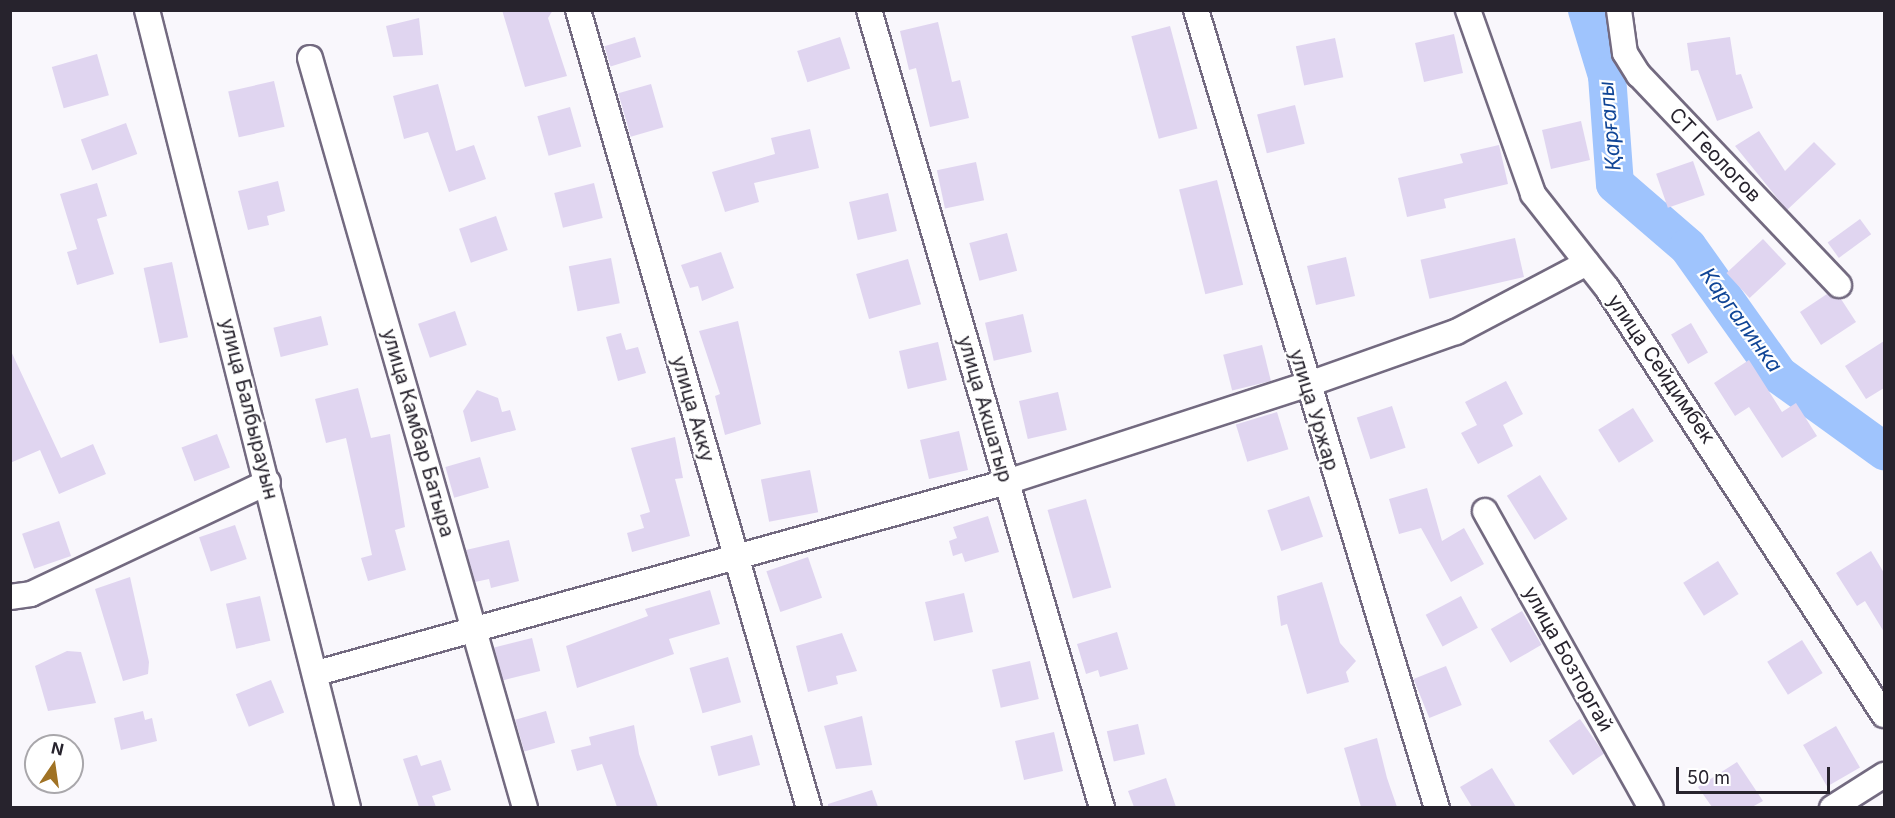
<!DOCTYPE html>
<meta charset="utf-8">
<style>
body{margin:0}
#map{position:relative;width:1895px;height:818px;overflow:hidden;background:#f9f7fc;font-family:Inter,sans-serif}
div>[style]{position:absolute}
.river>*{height:38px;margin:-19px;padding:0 19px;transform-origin:19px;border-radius:19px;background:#9fc4fd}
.building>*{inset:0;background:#e0d5f0;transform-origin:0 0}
.roads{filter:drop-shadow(2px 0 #736a80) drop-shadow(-2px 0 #736a80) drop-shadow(0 2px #736a80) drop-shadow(0 -2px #736a80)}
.minor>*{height:24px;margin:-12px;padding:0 12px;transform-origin:12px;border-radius:12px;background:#fff}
span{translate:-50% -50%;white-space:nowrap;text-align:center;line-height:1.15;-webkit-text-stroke:4.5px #fff;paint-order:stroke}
.street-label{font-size:20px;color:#27232d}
.water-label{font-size:21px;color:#104596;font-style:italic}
.frame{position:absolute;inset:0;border:12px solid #27232d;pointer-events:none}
.north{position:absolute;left:24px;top:734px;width:60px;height:60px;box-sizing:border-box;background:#fff;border:2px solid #a9a7ab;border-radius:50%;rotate:13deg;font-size:16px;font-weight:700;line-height:24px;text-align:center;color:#27232d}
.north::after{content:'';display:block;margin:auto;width:21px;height:27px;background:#a07224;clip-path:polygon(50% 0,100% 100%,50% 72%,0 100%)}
.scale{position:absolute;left:1676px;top:767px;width:154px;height:27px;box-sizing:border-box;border:3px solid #27232d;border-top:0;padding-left:8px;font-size:18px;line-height:21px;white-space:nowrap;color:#27232d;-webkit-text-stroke:4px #fff;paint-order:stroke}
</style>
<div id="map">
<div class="river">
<i style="left:1587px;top:10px;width:69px;rotate:73.1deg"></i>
<i style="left:1607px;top:76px;width:108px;rotate:85.8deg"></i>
<i style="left:1615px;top:184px;width:96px;rotate:40.8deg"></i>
<i style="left:1688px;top:247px;width:157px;rotate:54.6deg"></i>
<i style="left:1779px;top:375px;width:130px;rotate:35.9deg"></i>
</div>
<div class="building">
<i style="clip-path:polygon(502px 10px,553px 10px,548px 18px,567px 76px,525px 87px)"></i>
<i style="clip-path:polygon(419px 18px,423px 55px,393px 57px,386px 26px)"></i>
<i style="clip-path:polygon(938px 22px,952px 82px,960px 80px,969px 118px,930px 127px,916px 68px,909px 70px,900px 31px)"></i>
<i style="left:1170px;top:26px;width:106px;height:40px;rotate:75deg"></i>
<i style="left:1454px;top:34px;width:40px;height:40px;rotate:77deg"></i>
<i style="left:635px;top:37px;width:21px;height:32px;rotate:73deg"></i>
<i style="left:840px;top:37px;width:33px;height:45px;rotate:72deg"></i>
<i style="clip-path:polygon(1730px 37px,1736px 75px,1741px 74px,1753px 108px,1717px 121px,1698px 70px,1691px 71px,1687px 43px)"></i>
<i style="left:1335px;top:38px;width:40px;height:40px;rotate:78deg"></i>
<i style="left:97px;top:54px;width:43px;height:47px;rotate:74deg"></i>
<i style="left:274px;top:81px;width:47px;height:47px;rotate:77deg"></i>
<i style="clip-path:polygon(438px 84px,456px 151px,474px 145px,486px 179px,449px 192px,428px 132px,404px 139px,393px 96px)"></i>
<i style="left:651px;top:84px;width:45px;height:34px;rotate:74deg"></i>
<i style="left:1295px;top:105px;width:40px;height:39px;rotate:76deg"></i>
<i style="left:570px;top:107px;width:41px;height:34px;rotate:74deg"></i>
<i style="left:1581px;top:121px;width:40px;height:40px;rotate:77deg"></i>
<i style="left:126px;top:123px;width:33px;height:48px;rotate:70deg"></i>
<i style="clip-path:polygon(810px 129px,819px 168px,754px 183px,759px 202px,725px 212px,712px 172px,775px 154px,771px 138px)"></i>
<i style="clip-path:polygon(1759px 131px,1785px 171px,1814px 142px,1836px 164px,1787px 210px,1735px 146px)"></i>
<i style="clip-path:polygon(1499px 145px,1508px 184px,1444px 199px,1446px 208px,1407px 217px,1398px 178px,1463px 163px,1460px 154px)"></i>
<i style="left:1693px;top:161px;width:36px;height:39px;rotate:71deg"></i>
<i style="left:976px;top:162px;width:39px;height:40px;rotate:78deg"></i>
<i style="left:1217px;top:180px;width:108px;height:39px;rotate:76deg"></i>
<i style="clip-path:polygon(278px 181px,285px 211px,267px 216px,269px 225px,248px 230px,238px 191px)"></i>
<i style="clip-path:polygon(97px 183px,107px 216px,97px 219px,114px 274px,77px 285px,67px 252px,77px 249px,60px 194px)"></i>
<i style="left:594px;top:183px;width:36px;height:41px;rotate:76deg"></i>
<i style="left:888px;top:193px;width:39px;height:40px;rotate:77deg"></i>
<i style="left:496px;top:216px;width:36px;height:39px;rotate:71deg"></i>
<i style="left:1860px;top:219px;width:19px;height:40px;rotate:54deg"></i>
<i style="left:1007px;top:233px;width:39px;height:39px;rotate:75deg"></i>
<i style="left:1515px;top:238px;width:40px;height:97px;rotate:77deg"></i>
<i style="left:1763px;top:239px;width:34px;height:50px;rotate:47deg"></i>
<i style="clip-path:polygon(721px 252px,734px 288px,702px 301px,698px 286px,690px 288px,681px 265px)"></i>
<i style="left:1346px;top:257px;width:40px;height:40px;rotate:77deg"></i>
<i style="left:611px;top:258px;width:46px;height:43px;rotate:79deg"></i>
<i style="left:908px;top:259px;width:47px;height:54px;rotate:74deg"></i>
<i style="left:172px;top:262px;width:77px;height:29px;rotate:78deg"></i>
<i style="clip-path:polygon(1827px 294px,1841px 299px,1856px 322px,1821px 345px,1800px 312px)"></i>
<i style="left:455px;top:311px;width:36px;height:39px;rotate:71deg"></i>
<i style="left:1023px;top:314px;width:39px;height:39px;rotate:77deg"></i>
<i style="left:321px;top:316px;width:30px;height:49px;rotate:76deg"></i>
<i style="clip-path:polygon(738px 321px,761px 424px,725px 435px,715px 396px,720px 394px,699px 331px)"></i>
<i style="left:1691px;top:323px;width:34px;height:23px;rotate:60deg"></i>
<i style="clip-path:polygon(621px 333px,626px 350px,638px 347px,646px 373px,618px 381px,606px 337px)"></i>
<i style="clip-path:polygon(1884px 341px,1884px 388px,1866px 399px,1845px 366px)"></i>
<i style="left:938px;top:342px;width:39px;height:40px;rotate:77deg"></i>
<i style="left:1262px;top:345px;width:37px;height:40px;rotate:76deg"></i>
<i style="clip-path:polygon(10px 349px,61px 458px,93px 444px,106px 474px,59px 494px,40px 450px,10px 463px)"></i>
<i style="clip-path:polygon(1749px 360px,1782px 412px,1796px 403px,1817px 436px,1782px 458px,1749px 407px,1735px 416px,1714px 383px)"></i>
<i style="clip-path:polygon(1506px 381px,1523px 414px,1503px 425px,1513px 446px,1478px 464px,1461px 433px,1477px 425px,1465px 402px)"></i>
<i style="clip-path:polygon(358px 388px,371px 438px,390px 434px,405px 527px,395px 530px,406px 570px,368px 581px,361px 558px,372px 555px,346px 438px,326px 443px,315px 399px)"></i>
<i style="clip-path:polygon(477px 390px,498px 398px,502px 412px,510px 410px,516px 430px,471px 442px,463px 411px)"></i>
<i style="left:1058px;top:392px;width:39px;height:40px;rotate:77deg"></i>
<i style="left:1392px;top:406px;width:44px;height:37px;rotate:72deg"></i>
<i style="left:1633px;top:408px;width:39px;height:41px;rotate:58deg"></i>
<i style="left:1277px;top:412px;width:39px;height:43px;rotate:73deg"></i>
<i style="left:959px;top:431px;width:40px;height:40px;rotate:77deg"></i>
<i style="left:217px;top:434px;width:36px;height:38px;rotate:69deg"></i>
<i style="clip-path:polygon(675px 437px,683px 478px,675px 479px,690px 536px,632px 552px,627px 533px,644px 528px,640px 515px,650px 512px,631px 448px)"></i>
<i style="left:480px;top:457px;width:32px;height:36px;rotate:74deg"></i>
<i style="left:810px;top:470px;width:43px;height:50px;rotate:79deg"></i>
<i style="left:1540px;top:475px;width:52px;height:39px;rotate:58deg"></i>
<i style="clip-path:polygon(1427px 488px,1442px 541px,1464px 528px,1484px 564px,1451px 582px,1421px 528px,1399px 534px,1389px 499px)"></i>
<i style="left:1309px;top:496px;width:43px;height:44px;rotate:71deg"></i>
<i style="left:1086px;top:499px;width:92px;height:40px;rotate:74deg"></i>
<i style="clip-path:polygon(988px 516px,999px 552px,965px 562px,962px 553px,953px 556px,949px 541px,957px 538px,953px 527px)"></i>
<i style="left:59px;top:521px;width:37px;height:39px;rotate:71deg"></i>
<i style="left:235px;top:525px;width:36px;height:38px;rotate:71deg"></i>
<i style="clip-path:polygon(509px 540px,519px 581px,491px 588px,489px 579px,475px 582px,466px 550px)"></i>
<i style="clip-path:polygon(1871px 551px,1884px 573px,1884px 632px,1865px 601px,1857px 606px,1836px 573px)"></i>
<i style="left:808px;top:557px;width:43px;height:44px;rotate:71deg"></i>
<i style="left:1718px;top:561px;width:39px;height:41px;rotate:58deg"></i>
<i style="clip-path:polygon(130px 577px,149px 662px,148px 674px,123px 681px,95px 589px)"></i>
<i style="clip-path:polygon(1322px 582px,1340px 643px,1356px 661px,1346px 672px,1349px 682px,1307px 694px,1287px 624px,1281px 626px,1277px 596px)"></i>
<i style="clip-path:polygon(710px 590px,720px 624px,669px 639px,674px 654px,577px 688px,566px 646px,648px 616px,645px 609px)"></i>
<i style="left:964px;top:593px;width:40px;height:40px;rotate:77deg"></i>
<i style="left:260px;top:596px;width:46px;height:35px;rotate:77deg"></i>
<i style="left:1461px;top:596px;width:36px;height:40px;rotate:62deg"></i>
<i style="left:1522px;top:611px;width:39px;height:36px;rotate:60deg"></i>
<i style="clip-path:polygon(1117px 632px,1128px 669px,1100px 677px,1098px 670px,1086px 674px,1077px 644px)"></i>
<i style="clip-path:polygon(842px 633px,857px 671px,836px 676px,838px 684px,808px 692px,796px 646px)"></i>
<i style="left:532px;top:638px;width:34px;height:39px;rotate:76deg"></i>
<i style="left:1802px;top:640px;width:39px;height:41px;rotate:58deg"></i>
<i style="clip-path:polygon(67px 651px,81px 652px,96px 703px,48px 711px,35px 666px)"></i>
<i style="left:728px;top:657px;width:47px;height:40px;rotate:74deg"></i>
<i style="left:1030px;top:661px;width:39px;height:39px;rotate:77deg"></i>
<i style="left:1446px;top:666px;width:42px;height:35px;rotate:68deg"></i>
<i style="left:271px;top:680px;width:35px;height:38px;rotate:68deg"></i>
<i style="clip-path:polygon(143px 711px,145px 720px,152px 718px,157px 741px,121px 750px,114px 718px)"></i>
<i style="left:546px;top:711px;width:33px;height:32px;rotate:74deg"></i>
<i style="clip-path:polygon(862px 716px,872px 765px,836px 769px,824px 726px)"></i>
<i style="left:1580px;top:719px;width:42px;height:38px;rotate:55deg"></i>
<i style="left:1138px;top:724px;width:31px;height:32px;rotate:77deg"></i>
<i style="clip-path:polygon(634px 725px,639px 754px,658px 807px,617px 807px,602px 764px,577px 771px,571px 750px,591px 745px,589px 737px)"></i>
<i style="left:1836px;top:726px;width:48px;height:38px;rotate:60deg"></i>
<i style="left:1054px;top:732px;width:40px;height:40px;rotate:77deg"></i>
<i style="left:752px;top:735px;width:31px;height:43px;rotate:75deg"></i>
<i style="clip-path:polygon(1377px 738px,1387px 778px,1397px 807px,1361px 807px,1344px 748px)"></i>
<i style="clip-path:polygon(417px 755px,421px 766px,441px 760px,451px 790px,432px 796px,436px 807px,419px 807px,403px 759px)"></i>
<i style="clip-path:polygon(1737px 762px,1763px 801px,1752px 807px,1712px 807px,1698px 787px)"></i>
<i style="clip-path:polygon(1492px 768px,1516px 807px,1472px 807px,1460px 787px)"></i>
<i style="clip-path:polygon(1166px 778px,1176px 807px,1134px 807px,1128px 791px)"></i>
<i style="clip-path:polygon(872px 790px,878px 807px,828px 807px,828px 804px)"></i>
</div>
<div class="roads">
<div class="minor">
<i style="left:147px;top:10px;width:823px;rotate:75.86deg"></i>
<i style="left:578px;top:10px;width:831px;rotate:73.86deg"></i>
<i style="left:869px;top:10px;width:831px;rotate:73.72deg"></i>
<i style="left:1196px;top:10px;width:834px;rotate:73.2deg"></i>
<i style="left:1468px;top:10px;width:195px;rotate:70.5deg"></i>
<i style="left:1533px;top:194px;width:120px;rotate:51.8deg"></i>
<i style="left:1607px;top:288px;width:509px;rotate:57.03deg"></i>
<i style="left:1619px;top:10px;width:43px;rotate:82.1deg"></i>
<i style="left:1625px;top:53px;width:26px;rotate:58deg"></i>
<i style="left:1639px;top:75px;width:290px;rotate:46.4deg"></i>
<i style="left:310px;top:58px;width:780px;rotate:74deg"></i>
<i style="left:1485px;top:511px;width:340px;rotate:60.8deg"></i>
<i style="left:10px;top:597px;width:21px;rotate:-8deg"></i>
<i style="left:31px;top:594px;width:262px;rotate:-25.3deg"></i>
<i style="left:317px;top:673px;width:716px;rotate:-15.47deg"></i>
<i style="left:1007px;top:482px;width:314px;rotate:-18deg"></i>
<i style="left:1306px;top:385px;width:159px;rotate:-19.5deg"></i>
<i style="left:1456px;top:332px;width:148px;rotate:-27.8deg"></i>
<i style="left:1832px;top:808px;width:62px;rotate:-32.4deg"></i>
</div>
</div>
<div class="street-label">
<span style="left:1715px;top:155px;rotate:46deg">СТ Геологов</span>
<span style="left:1661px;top:369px;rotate:56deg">улица Сейдимбек</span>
<span style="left:249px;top:409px;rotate:76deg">улица Балбырауын</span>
<span style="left:693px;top:409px;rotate:74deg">улица Акку</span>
<span style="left:985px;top:409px;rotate:74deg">улица Акшатыр</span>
<span style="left:1314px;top:410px;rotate:73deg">улица Уржар</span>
<span style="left:418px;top:433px;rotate:74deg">улица Камбар Батыра</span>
<span style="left:1568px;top:659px;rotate:61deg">улица Бозторгай</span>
</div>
<div class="water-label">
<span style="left:1610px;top:126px;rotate:-95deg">Қарғалы</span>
<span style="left:1741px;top:320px;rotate:54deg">Каргалинка</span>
</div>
<div class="frame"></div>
<div class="north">N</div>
<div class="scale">50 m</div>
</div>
